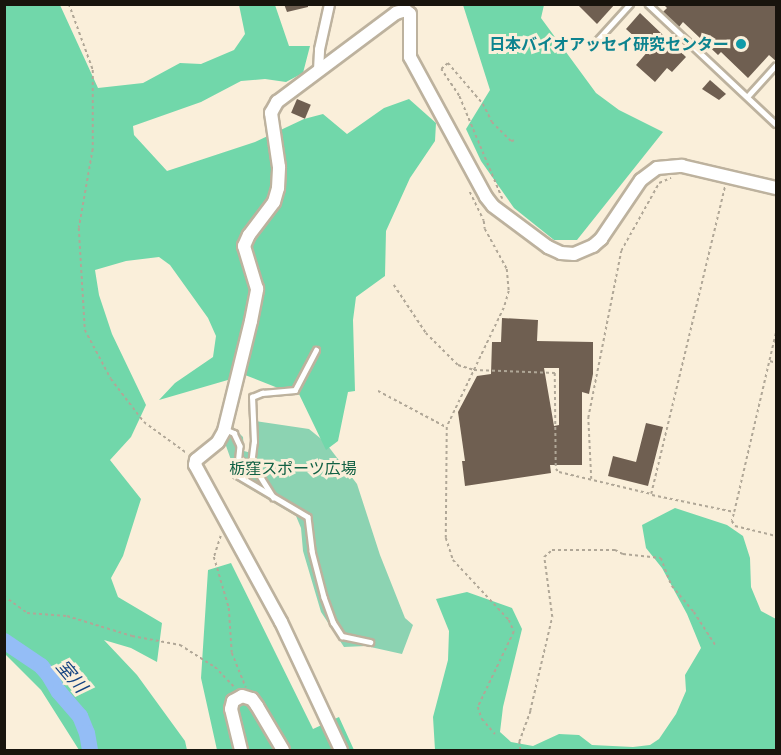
<!DOCTYPE html>
<meta charset="utf-8">
<style>
body{margin:0}
#map{position:relative;width:781px;height:755px;overflow:hidden;background:#faefda;font-family:Ubuntu,"Noto Sans JP",sans-serif}
div>[style]{position:absolute}
.green>*{inset:0;background:#8cd3b2}
.forest>*{inset:0;background:#71d7aa}
.river>*{height:16px;margin:-8px;padding:0 8px;transform-origin:8px;border-radius:8px;background:#94bdf6}
.building>*{inset:0;background:#6f5f51;transform-origin:0 0}
.path>*{height:1.5px;margin-top:-0.75px;transform-origin:0;background:repeating-linear-gradient(90deg,#b0a797 0 3px,transparent 0 6px)}
.roads{filter:drop-shadow(2px 0 #bdb29e) drop-shadow(-2px 0 #bdb29e) drop-shadow(0 2px #bdb29e) drop-shadow(0 -2px #bdb29e)}
.lane>*{height:4.5px;margin:-2.25px;padding:0 2.25px;transform-origin:2.25px;border-radius:2.25px;background:#fff}
.street>*{height:9px;margin:-4.5px;padding:0 4.5px;transform-origin:4.5px;border-radius:4.5px;background:#fff}
.secondary>*{height:12px;margin:-6px;padding:0 6px;transform-origin:6px;border-radius:6px;background:#fff}
.dots>*{width:16px;height:16px;translate:-50% -50%;box-sizing:border-box;border:3px solid #faefda;border-radius:50%}
span{translate:-50% -50%;white-space:nowrap;text-align:center;line-height:1.15;-webkit-text-stroke:6px #faefda;paint-order:stroke}
.culture-label{font-size:16px;color:#0d838f;font-weight:700}
.right{translate:-100% -50%;text-align:right}
.park-label{font-size:16px;color:#116144}
.water-label{font-size:18px;color:#124281;font-style:italic}
.frame{position:absolute;inset:0;border:6px solid #18140d;pointer-events:none}
</style>
<div id="map">
<div class="green">
<i style="clip-path:polygon(255px 421px,309px 429px,325px 442px,357px 484px,380px 555px,405px 618px,413px 625px,402px 654px,366px 646px,344px 647px,321px 612px,303px 551px,301px 528px,296px 516px,232px 478px,231px 460px,225px 443px,230px 424px,243px 437px,244px 451px,255px 454px)"></i>
</div>
<div class="forest">
<i style="clip-path:polygon(4px 5px,60px 5px,98px 88px,143px 83px,180px 63px,201px 64px,234px 50px,245px 34px,239px 5px,275px 5px,289px 46px,310px 46px,303px 73px,286px 82px,265px 79px,241px 81px,201px 102px,133px 126px,134px 135px,167px 171px,255px 142px,304px 119px,323px 114px,347px 134px,384px 108px,409px 99px,436px 123px,435px 141px,410px 178px,386px 231px,385px 276px,356px 297px,353px 320px,355px 391px,348px 392px,338px 441px,326px 450px,298px 392px,278px 388px,245px 375px,159px 400px,175px 383px,213px 357px,216px 336px,208px 318px,170px 265px,159px 257px,126px 261px,95px 270px,99px 295px,112px 334px,146px 405px,131px 437px,110px 460px,141px 499px,123px 556px,111px 578px,118px 597px,162px 623px,157px 662px,131px 648px,104px 640px,137px 675px,185px 741px,187px 750px,79px 750px,41px 690px,5px 654px)"></i>
<i style="clip-path:polygon(463px 5px,544px 5px,541px 18px,596px 93px,619px 110px,663px 132px,577px 240px,554px 240px,514px 208px,481px 161px,466px 129px,490px 90px)"></i>
<i style="clip-path:polygon(675px 508px,727px 525px,743px 536px,750px 558px,751px 587px,761px 611px,776px 619px,776px 750px,435px 750px,433px 717px,448px 660px,449px 631px,436px 599px,467px 592px,512px 608px,522px 629px,503px 707px,500px 732px,511px 742px,533px 746px,559px 734px,579px 735px,592px 745px,633px 747px,650px 745px,659px 739px,676px 714px,686px 691px,685px 675px,701px 648px,687px 614px,662px 568px,646px 548px,642px 525px)"></i>
<i style="clip-path:polygon(231px 563px,313px 729px,339px 717px,354px 750px,217px 750px,201px 678px,208px 570px)"></i>
</div>
<div class="river">
<i style="left:4px;top:641px;width:45px;rotate:34deg"></i>
<i style="left:41px;top:666px;width:11px;rotate:49deg"></i>
<i style="left:48px;top:674px;width:21px;rotate:59deg"></i>
<i style="left:59px;top:692px;width:32px;rotate:49deg"></i>
<i style="left:80px;top:716px;width:18px;rotate:68deg"></i>
<i style="left:87px;top:733px;width:17px;rotate:80deg"></i>
</div>
<div class="building">
<i style="clip-path:polygon(284px 4px,308px 4px,308px 7px,287px 12px)"></i>
<i style="clip-path:polygon(577px 4px,615px 4px,597px 24px)"></i>
<i style="clip-path:polygon(663px 4px,777px 4px,777px 62px,769px 55px,748px 78px,721px 52px,718px 55px,683px 22px,679px 27px,663px 12px,667px 8px)"></i>
<i style="clip-path:polygon(640px 13px,686px 57px,672px 72px,667px 68px,655px 82px,636px 65px,649px 50px,626px 29px)"></i>
<i style="clip-path:polygon(710px 80px,726px 94px,719px 100px,702px 89px)"></i>
<i style="left:297px;top:99px;width:15px;height:15px;rotate:23deg"></i>
<i style="clip-path:polygon(evenodd,502px 318px,538px 320px,537px 341px,593px 342px,593px 374px,589px 394px,582px 392px,582px 465px,550px 465px,551px 473px,465px 486px,462px 461px,465px 461px,458px 412px,477px 376px,491px 374px,492px 342px,501px 342px,502px 318px,544px 368px,559px 368px,559px 425px,554px 426px,544px 368px)"></i>
<i style="clip-path:polygon(646px 423px,663px 427px,648px 486px,608px 476px,613px 456px,636px 462px)"></i>
</div>
<div class="path">
<i style="left:69px;top:4px;width:70px;rotate:70deg"></i>
<i style="left:93px;top:70px;width:79px;rotate:90deg"></i>
<i style="left:93px;top:149px;width:80px;rotate:100deg"></i>
<i style="left:79px;top:228px;width:102px;rotate:86.6deg"></i>
<i style="left:85px;top:330px;width:55px;rotate:62deg"></i>
<i style="left:111px;top:379px;width:54px;rotate:52.5deg"></i>
<i style="left:144px;top:422px;width:54px;rotate:36deg"></i>
<i style="left:470px;top:192px;width:32px;rotate:64deg"></i>
<i style="left:484px;top:221px;width:8px;rotate:83deg"></i>
<i style="left:485px;top:229px;width:46px;rotate:61.2deg"></i>
<i style="left:507px;top:269px;width:22px;rotate:85deg"></i>
<i style="left:509px;top:291px;width:18px;rotate:106deg"></i>
<i style="left:504px;top:308px;width:132px;rotate:115.6deg"></i>
<i style="left:447px;top:427px;width:111px;rotate:90.5deg"></i>
<i style="left:446px;top:538px;width:23px;rotate:72deg"></i>
<i style="left:453px;top:560px;width:82px;rotate:47deg"></i>
<i style="left:509px;top:620px;width:13px;rotate:67deg"></i>
<i style="left:514px;top:632px;width:83px;rotate:115.6deg"></i>
<i style="left:478px;top:707px;width:13px;rotate:72deg"></i>
<i style="left:482px;top:719px;width:20px;rotate:49deg"></i>
<i style="left:502px;top:199px;width:112px;rotate:-112.7deg"></i>
<i style="left:459px;top:96px;width:32px;rotate:-124deg"></i>
<i style="left:441px;top:69px;width:9px;rotate:-41deg"></i>
<i style="left:448px;top:63px;width:54px;rotate:49.5deg"></i>
<i style="left:483px;top:104px;width:20px;rotate:63deg"></i>
<i style="left:492px;top:122px;width:27px;rotate:45deg"></i>
<i style="left:511px;top:141px;width:5px;rotate:-11deg"></i>
<i style="left:394px;top:285px;width:58px;rotate:56.3deg"></i>
<i style="left:426px;top:333px;width:45px;rotate:45deg"></i>
<i style="left:458px;top:365px;width:17px;rotate:17deg"></i>
<i style="left:474px;top:370px;width:81px;rotate:2.1deg"></i>
<i style="left:555px;top:373px;width:96px;rotate:89.4deg"></i>
<i style="left:556px;top:469px;width:4px;rotate:45deg"></i>
<i style="left:559px;top:472px;width:95px;rotate:13.4deg"></i>
<i style="left:651px;top:494px;width:317px;rotate:-76.5deg"></i>
<i style="left:770px;top:361px;width:6px;rotate:18deg"></i>
<i style="left:378px;top:391px;width:77px;rotate:27.9deg"></i>
<i style="left:591px;top:479px;width:61px;rotate:-92.8deg"></i>
<i style="left:588px;top:418px;width:170px;rotate:-78.8deg"></i>
<i style="left:621px;top:251px;width:78px;rotate:-60.8deg"></i>
<i style="left:659px;top:183px;width:13px;rotate:-23deg"></i>
<i style="left:652px;top:495px;width:84px;rotate:11.7deg"></i>
<i style="left:734px;top:512px;width:186px;rotate:-76.9deg"></i>
<i style="left:734px;top:514px;width:7px;rotate:106deg"></i>
<i style="left:732px;top:521px;width:6px;rotate:59deg"></i>
<i style="left:735px;top:526px;width:42px;rotate:13.7deg"></i>
<i style="left:221px;top:536px;width:22px;rotate:108deg"></i>
<i style="left:214px;top:557px;width:53px;rotate:73.6deg"></i>
<i style="left:229px;top:608px;width:45px;rotate:86.2deg"></i>
<i style="left:232px;top:653px;width:37px;rotate:68deg"></i>
<i style="left:4px;top:596px;width:29px;rotate:36deg"></i>
<i style="left:27px;top:613px;width:40px;rotate:4.3deg"></i>
<i style="left:67px;top:616px;width:68px;rotate:17.1deg"></i>
<i style="left:132px;top:636px;width:49px;rotate:10.6deg"></i>
<i style="left:180px;top:645px;width:41px;rotate:32.2deg"></i>
<i style="left:215px;top:667px;width:28px;rotate:46deg"></i>
<i style="left:520px;top:750px;width:8px;rotate:-97deg"></i>
<i style="left:519px;top:742px;width:33px;rotate:-70deg"></i>
<i style="left:530px;top:711px;width:97px;rotate:-76.8deg"></i>
<i style="left:552px;top:617px;width:61px;rotate:-97.6deg"></i>
<i style="left:544px;top:557px;width:11px;rotate:-41deg"></i>
<i style="left:552px;top:550px;width:63px"></i>
<i style="left:615px;top:550px;width:9px;rotate:27deg"></i>
<i style="left:623px;top:554px;width:38px;rotate:6deg"></i>
<i style="left:661px;top:558px;width:30px;rotate:69deg"></i>
<i style="left:672px;top:586px;width:34px;rotate:50deg"></i>
<i style="left:694px;top:612px;width:40px;rotate:57.1deg"></i>
</div>
<div class="roads">
<div class="lane">
<i style="left:648px;top:4px;width:175px;rotate:43.2deg"></i>
<i style="left:591px;top:47px;width:58px;rotate:-47.8deg"></i>
<i style="left:747px;top:97px;width:42px;rotate:-47.9deg"></i>
<i style="left:227px;top:430px;width:8px;rotate:23deg"></i>
<i style="left:234px;top:433px;width:14px;rotate:65deg"></i>
<i style="left:240px;top:446px;width:29px;rotate:96deg"></i>
<i style="left:237px;top:475px;width:82px;rotate:30.6deg"></i>
<i style="left:308px;top:517px;width:34px;rotate:83deg"></i>
<i style="left:312px;top:551px;width:48px;rotate:75.4deg"></i>
<i style="left:324px;top:597px;width:27px;rotate:70deg"></i>
<i style="left:333px;top:622px;width:17px;rotate:57deg"></i>
<i style="left:342px;top:636px;width:29px;rotate:12deg"></i>
<i style="left:239px;top:459px;width:22px;rotate:34deg"></i>
<i style="left:257px;top:471px;width:31px;rotate:58deg"></i>
<i style="left:251px;top:465px;width:23px;rotate:-83deg"></i>
<i style="left:254px;top:442px;width:45px;rotate:-92.5deg"></i>
<i style="left:252px;top:397px;width:11px;rotate:-22deg"></i>
<i style="left:262px;top:393px;width:33px;rotate:-5deg"></i>
<i style="left:295px;top:390px;width:45px;rotate:-62.3deg"></i>
</div>
<div class="street">
<i style="left:318px;top:70px;width:21px;rotate:-87deg"></i>
<i style="left:319px;top:49px;width:46px;rotate:-77.5deg"></i>
</div>
<div class="secondary">
<i style="left:241px;top:750px;width:42px;rotate:-103.7deg"></i>
<i style="left:231px;top:709px;width:8px;rotate:-76deg"></i>
<i style="left:233px;top:701px;width:10px;rotate:-29deg"></i>
<i style="left:242px;top:696px;width:10px;rotate:17deg"></i>
<i style="left:252px;top:699px;width:9px;rotate:54deg"></i>
<i style="left:257px;top:706px;width:51px;rotate:59.4deg"></i>
<i style="left:341px;top:750px;width:141px;rotate:-115.1deg"></i>
<i style="left:281px;top:622px;width:179px;rotate:-118.7deg"></i>
<i style="left:195px;top:465px;width:5px;rotate:-79deg"></i>
<i style="left:196px;top:460px;width:28px;rotate:-39deg"></i>
<i style="left:218px;top:442px;width:13px;rotate:-61deg"></i>
<i style="left:224px;top:431px;width:113px;rotate:-76.2deg"></i>
<i style="left:251px;top:321px;width:33px;rotate:-79deg"></i>
<i style="left:257px;top:289px;width:45px;rotate:-106.8deg"></i>
<i style="left:244px;top:246px;width:12px;rotate:-66deg"></i>
<i style="left:249px;top:235px;width:41px;rotate:-52.9deg"></i>
<i style="left:274px;top:202px;width:15px;rotate:-74deg"></i>
<i style="left:278px;top:188px;width:21px;rotate:-87deg"></i>
<i style="left:279px;top:167px;width:55px;rotate:-98.4deg"></i>
<i style="left:271px;top:113px;width:13px;rotate:-61deg"></i>
<i style="left:277px;top:102px;width:149px;rotate:-36.8deg"></i>
<i style="left:396px;top:13px;width:9px;rotate:-18deg"></i>
<i style="left:405px;top:10px;width:6px;rotate:39deg"></i>
<i style="left:410px;top:14px;width:43px;rotate:90deg"></i>
<i style="left:410px;top:57px;width:159px;rotate:61.5deg"></i>
<i style="left:486px;top:197px;width:11px;rotate:52deg"></i>
<i style="left:493px;top:206px;width:69px;rotate:36.7deg"></i>
<i style="left:548px;top:247px;width:14px;rotate:25deg"></i>
<i style="left:561px;top:253px;width:13px;rotate:4deg"></i>
<i style="left:574px;top:254px;width:21px;rotate:-23deg"></i>
<i style="left:593px;top:246px;width:11px;rotate:-41deg"></i>
<i style="left:601px;top:239px;width:71px;rotate:-55.9deg"></i>
<i style="left:641px;top:180px;width:20px;rotate:-37deg"></i>
<i style="left:657px;top:168px;width:25px;rotate:-5deg"></i>
<i style="left:682px;top:166px;width:97px;rotate:13.2deg"></i>
</div>
</div>
<div class="dots">
<i style="left:741px;top:44px;background:#0f9aa8"></i>
</div>
<div class="culture-label">
<span class="right" style="left:729px;top:44px">日本バイオアッセイ研究センター</span>
</div>
<div class="park-label">
<span style="left:293px;top:468px">栃窪スポーツ広場</span>
</div>
<div class="water-label">
<span style="left:72px;top:676px;rotate:50deg">室川</span>
</div>
<div class="frame"></div>
</div>
